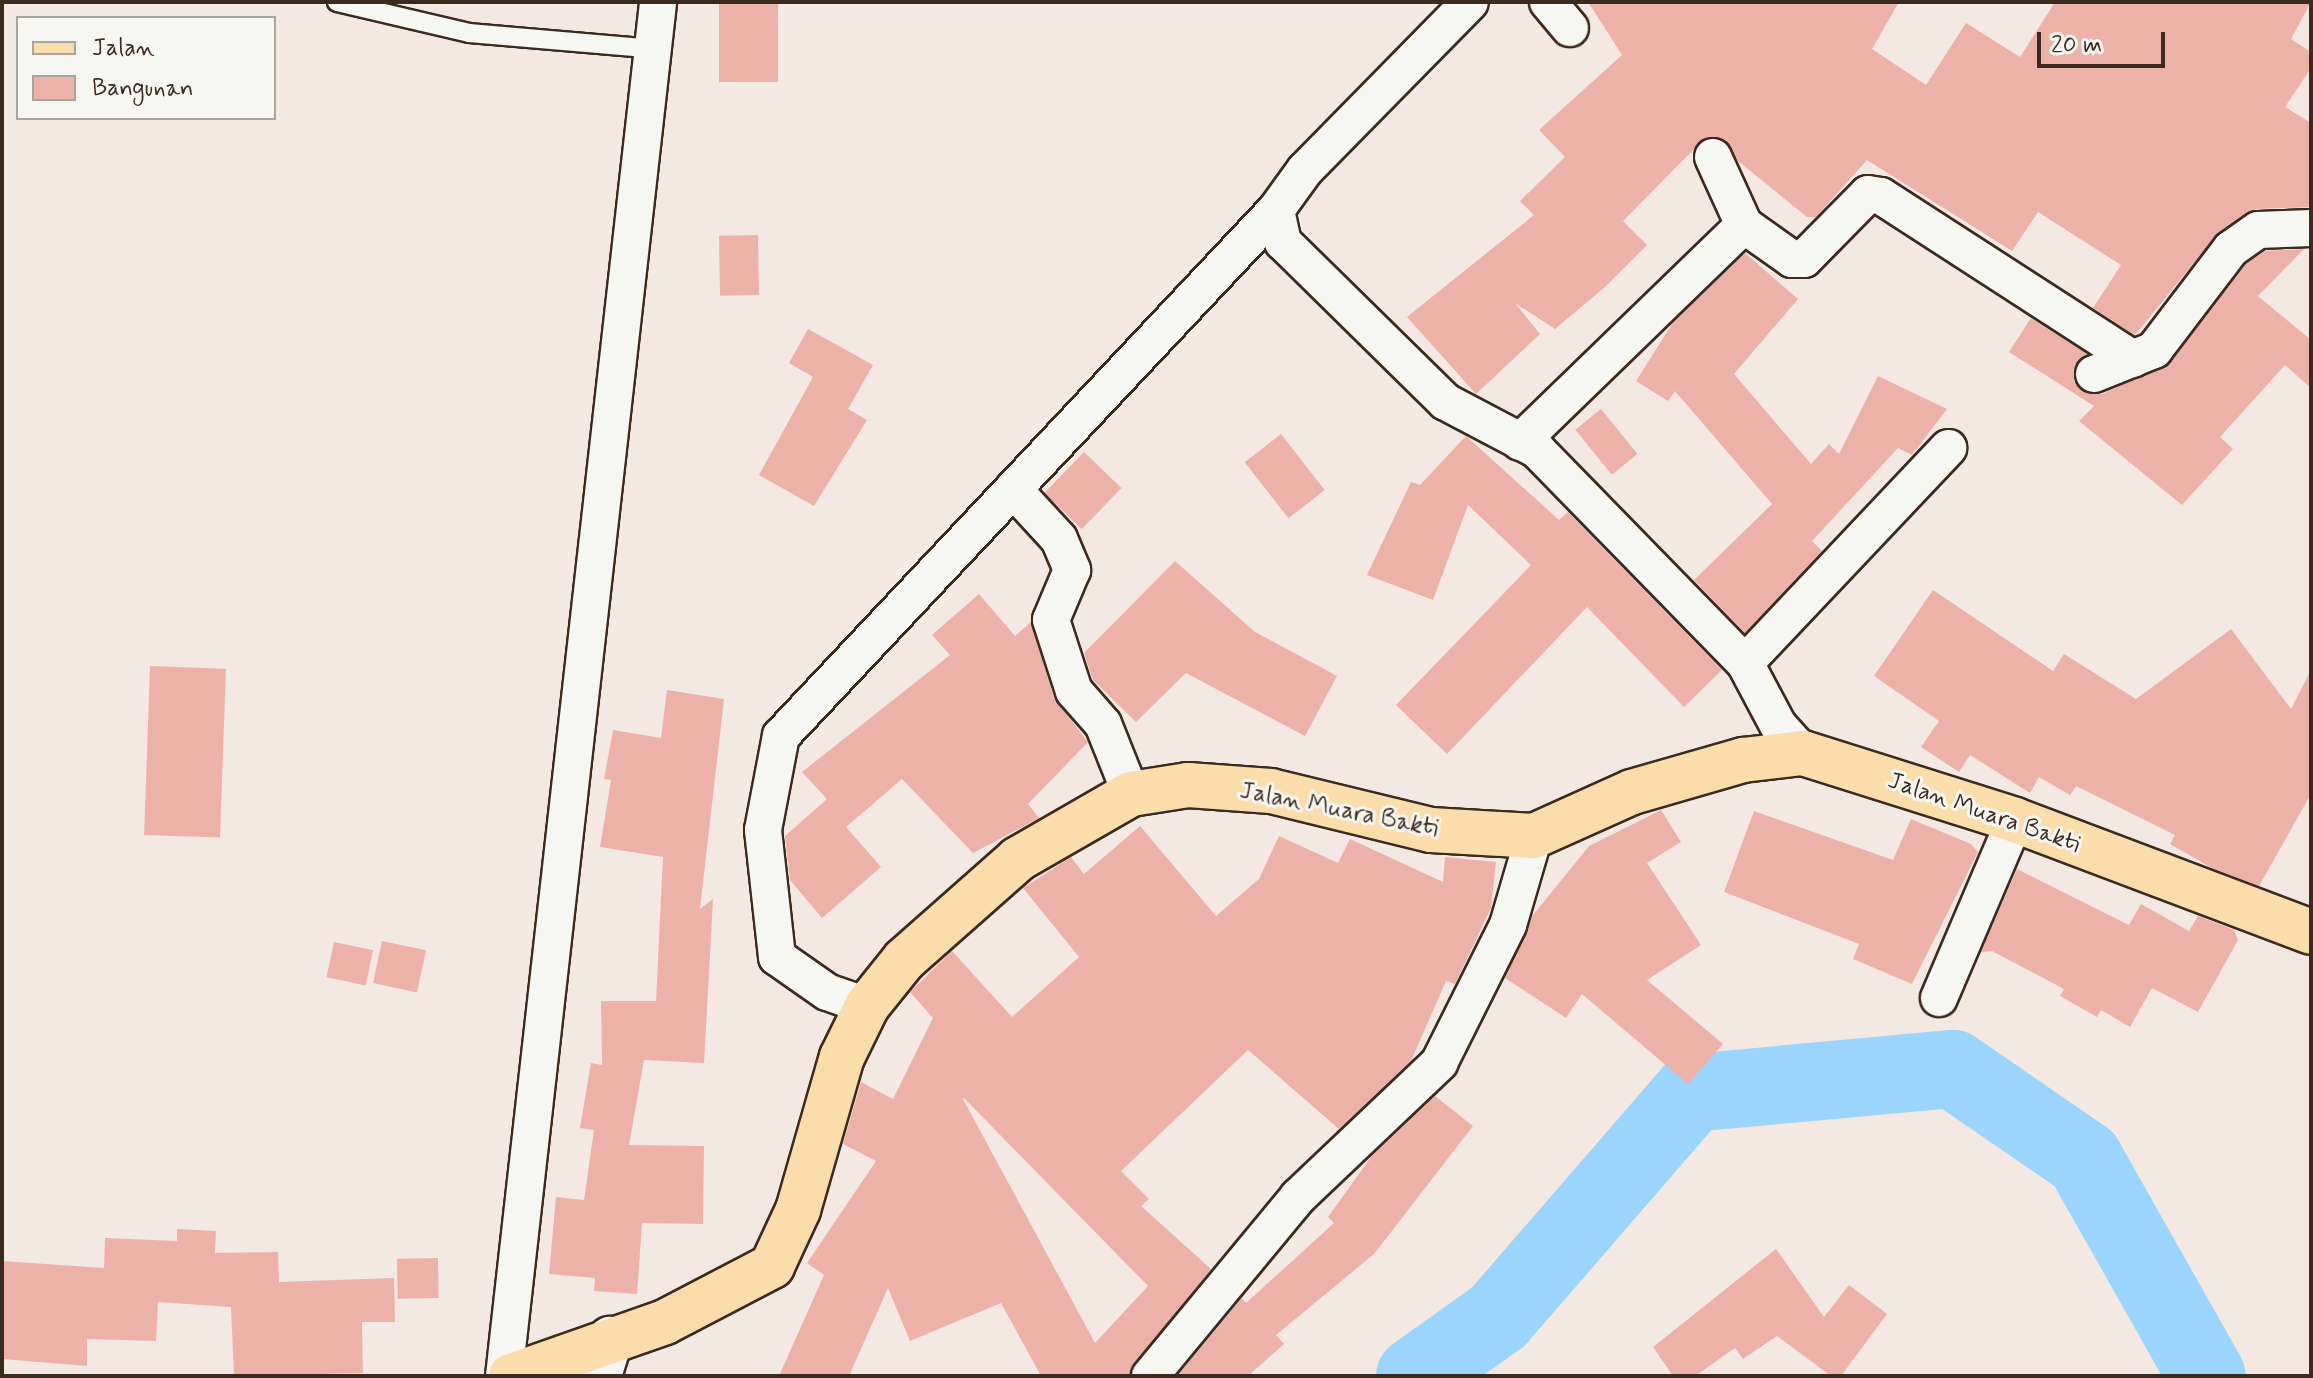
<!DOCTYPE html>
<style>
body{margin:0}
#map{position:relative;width:2313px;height:1378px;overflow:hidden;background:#f4e8e3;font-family:Mynerve,sans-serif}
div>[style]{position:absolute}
.river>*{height:78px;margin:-39px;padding:0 39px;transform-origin:39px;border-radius:39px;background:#9bd5fb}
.building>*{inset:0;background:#ecb2a8;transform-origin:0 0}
.roads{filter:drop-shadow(2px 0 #3b2a1e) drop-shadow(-2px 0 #3b2a1e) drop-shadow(0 2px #3b2a1e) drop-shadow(0 -2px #3b2a1e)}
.service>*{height:18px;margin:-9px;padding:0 9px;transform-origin:9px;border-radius:9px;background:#f6f6f2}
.minor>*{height:36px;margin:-18px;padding:0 18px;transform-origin:18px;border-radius:18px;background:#f6f6f2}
.tertiary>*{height:44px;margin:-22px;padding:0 22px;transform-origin:22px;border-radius:22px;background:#f6f6f2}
.primary>*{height:44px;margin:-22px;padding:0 22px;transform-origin:22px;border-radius:22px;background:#faddab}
span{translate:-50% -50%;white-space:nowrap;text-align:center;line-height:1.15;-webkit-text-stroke:6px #f6f6f2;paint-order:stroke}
.street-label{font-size:24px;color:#3b2a1e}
.frame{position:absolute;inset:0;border:4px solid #3b2a1e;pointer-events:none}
.legend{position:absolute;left:16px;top:16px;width:260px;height:104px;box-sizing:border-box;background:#f6f6f2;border:2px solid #aba49d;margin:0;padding:10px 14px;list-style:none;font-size:24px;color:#3b2a1e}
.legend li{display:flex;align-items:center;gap:16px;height:40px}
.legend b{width:40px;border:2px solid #aba49d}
.scale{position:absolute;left:2037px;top:32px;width:128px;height:36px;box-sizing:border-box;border:4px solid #3b2a1e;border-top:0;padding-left:10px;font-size:24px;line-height:28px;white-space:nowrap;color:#3b2a1e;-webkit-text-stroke:6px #f6f6f2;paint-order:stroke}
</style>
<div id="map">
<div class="river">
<i style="left:1415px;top:1376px;width:102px;rotate:-35.4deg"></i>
<i style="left:1498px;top:1317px;width:296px;rotate:-49.1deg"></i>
<i style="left:1692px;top:1093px;width:262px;rotate:-5.3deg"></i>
<i style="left:1953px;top:1069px;width:159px;rotate:34.5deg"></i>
<i style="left:2084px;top:1159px;width:249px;rotate:60.5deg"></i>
</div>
<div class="building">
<i style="left:719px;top:2px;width:59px;height:80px"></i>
<i style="clip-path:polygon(1588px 2px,1899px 2px,1872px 49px,1926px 85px,1966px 23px,2020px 57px,2055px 2px,2311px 2px,2291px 39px,2311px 52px,2311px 68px,2285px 107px,2311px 123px,2311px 207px,2256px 209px,2219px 232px,2135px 335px,2093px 308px,2121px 265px,2038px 212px,2012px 251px,1867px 160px,1816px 217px,1807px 217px,1738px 161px,1726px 140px,1705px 138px,1623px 221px,1647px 245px,1605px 287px,1555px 329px,1515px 303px,1540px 334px,1476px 394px,1407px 317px,1534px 215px,1520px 201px,1565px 157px,1539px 130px,1622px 55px)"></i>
<i style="left:758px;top:235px;width:60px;height:39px;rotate:89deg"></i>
<i style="clip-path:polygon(2304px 249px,2258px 296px,2311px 340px,2311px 388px,2285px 365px,2220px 437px,2233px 449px,2182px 505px,2079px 421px,2094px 406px,2009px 352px,2031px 318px,2087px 354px,2077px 362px,2074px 381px,2082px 391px,2102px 394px,2170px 363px,2246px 264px,2265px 251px)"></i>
<i style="clip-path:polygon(1745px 253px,1798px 299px,1734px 374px,1811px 464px,1829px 444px,1839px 454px,1878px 376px,1947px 409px,1912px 455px,1898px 448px,1812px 541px,1822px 551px,1745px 633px,1694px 580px,1772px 504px,1675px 391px,1668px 401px,1636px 381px,1672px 324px)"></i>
<i style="clip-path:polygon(808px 329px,873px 365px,848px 409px,867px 420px,814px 506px,759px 475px,813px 377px,789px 363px)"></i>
<i style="left:1601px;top:409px;width:58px;height:33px;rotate:51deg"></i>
<i style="left:1281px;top:434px;width:71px;height:46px;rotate:52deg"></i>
<i style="clip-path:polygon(1466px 436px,1559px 520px,1568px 512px,1722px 670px,1684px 707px,1587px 607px,1447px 754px,1396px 705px,1531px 565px,1468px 505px,1433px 600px,1367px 575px,1411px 482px,1420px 485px)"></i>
<i style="left:1084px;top:452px;width:52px;height:57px;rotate:44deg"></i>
<i style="clip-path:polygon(1175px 561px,1255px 632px,1337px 676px,1305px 736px,1186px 673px,1136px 722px,1093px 680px,1084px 653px)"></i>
<i style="clip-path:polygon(1933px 590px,2053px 671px,2064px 654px,2136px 699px,2231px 629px,2291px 709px,2311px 670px,2311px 794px,2259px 886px,2212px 868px,2170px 844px,2175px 835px,2076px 786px,2070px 795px,2039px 777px,2030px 793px,1970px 755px,1959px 772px,1921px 747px,1939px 721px,1874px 676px)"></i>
<i style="clip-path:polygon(979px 594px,1015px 636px,1031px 622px,1054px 698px,1088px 742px,1028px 804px,1039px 818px,973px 853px,902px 779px,846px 827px,881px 867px,822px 918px,790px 880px,785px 836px,827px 799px,802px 772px,950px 655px,932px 635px)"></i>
<i style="left:150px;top:666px;width:76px;height:169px;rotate:2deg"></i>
<i style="clip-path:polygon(667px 690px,724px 699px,700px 909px,713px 899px,704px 1063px,644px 1060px,629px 1145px,704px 1146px,703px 1224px,642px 1223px,637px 1294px,594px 1291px,595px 1278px,549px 1274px,556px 1197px,584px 1200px,594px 1130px,580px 1128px,591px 1063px,602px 1065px,601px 1001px,656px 1001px,663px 857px,600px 847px,611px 780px,604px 779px,613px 730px,661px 738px)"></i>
<i style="clip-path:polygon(1661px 810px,1681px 842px,1647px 863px,1701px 945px,1647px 980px,1723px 1044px,1688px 1084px,1582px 994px,1566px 1018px,1505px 978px,1533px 915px,1589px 846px)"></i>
<i style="clip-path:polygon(1754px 811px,1893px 860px,1911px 819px,1971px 844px,1978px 852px,1912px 984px,1853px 959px,1859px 944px,1724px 892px)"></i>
<i style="clip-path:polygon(evenodd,1140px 826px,1216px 916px,1259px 879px,1279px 836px,1338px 863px,1350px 839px,1443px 882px,1445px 857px,1496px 862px,1491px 908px,1455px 984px,1446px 981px,1411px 1061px,1339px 1129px,1248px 1050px,1121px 1171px,1149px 1199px,1141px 1206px,1211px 1269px,1130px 1376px,1041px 1376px,1001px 1303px,910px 1341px,888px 1288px,849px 1376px,779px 1376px,824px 1275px,807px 1263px,876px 1161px,843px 1144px,861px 1082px,893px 1099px,933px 1018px,910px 992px,952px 951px,1012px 1017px,1079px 957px,1023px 888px,1071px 857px,1084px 874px,1140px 826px,964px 1098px,1148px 1286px,1095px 1343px,963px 1099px,964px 1098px)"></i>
<i style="clip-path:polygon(2017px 869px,2129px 925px,2141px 904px,2189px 931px,2198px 916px,2234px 930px,2238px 940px,2198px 1012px,2152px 988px,2130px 1027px,2101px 1010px,2097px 1017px,2060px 996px,2064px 989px,1992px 951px,1981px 952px)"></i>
<i style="left:382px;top:941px;width:45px;height:43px;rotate:12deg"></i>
<i style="left:334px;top:942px;width:40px;height:36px;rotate:12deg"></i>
<i style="clip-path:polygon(1435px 1096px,1473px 1126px,1374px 1254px,1276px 1335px,1284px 1344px,1248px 1376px,1177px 1376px,1242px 1298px,1246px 1303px,1334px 1223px,1328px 1217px,1371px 1157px)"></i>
<i style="clip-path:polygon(177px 1229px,216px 1231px,215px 1253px,278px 1252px,279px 1282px,394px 1278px,395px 1322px,362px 1322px,363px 1373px,234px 1376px,231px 1307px,158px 1302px,156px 1341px,87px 1339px,87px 1366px,2px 1359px,2px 1261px,104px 1268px,105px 1238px,177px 1241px)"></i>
<i style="clip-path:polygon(1776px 1249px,1824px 1317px,1849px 1285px,1887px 1314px,1841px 1376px,1831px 1376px,1777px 1336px,1743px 1359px,1735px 1348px,1695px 1376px,1673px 1376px,1653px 1347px)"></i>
<i style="left:438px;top:1258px;width:40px;height:41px;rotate:89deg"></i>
</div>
<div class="roads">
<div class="service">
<i style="left:337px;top:2px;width:136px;rotate:13.2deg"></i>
<i style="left:469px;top:33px;width:186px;rotate:4.9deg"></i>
</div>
<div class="minor">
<i style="left:1548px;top:2px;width:34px;rotate:50deg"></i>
<i style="left:1713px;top:157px;width:75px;rotate:65.5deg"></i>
<i style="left:1744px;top:225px;width:59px;rotate:35.3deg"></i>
<i style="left:1792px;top:259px;width:12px"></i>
<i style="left:1804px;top:259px;width:91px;rotate:-45.4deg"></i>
<i style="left:1868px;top:194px;width:13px;rotate:9deg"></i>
<i style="left:1881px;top:196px;width:300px;rotate:32.9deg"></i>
<i style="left:1276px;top:210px;width:33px;rotate:78deg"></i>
<i style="left:1283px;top:242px;width:228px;rotate:44.5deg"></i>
<i style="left:1446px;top:402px;width:103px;rotate:27.8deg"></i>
<i style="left:1537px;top:450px;width:298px;rotate:45.7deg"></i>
<i style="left:1745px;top:663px;width:70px;rotate:62deg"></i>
<i style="left:1778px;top:725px;width:38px;rotate:48deg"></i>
<i style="left:2094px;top:374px;width:65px;rotate:-21.8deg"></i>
<i style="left:2154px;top:350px;width:127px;rotate:-52.7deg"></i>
<i style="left:2231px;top:249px;width:33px;rotate:-35deg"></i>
<i style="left:2258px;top:230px;width:53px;rotate:-2.2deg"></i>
<i style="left:1520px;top:442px;width:312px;rotate:-44.1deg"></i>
<i style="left:1013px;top:489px;width:68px;rotate:47.4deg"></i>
<i style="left:1059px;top:539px;width:34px;rotate:67deg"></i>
<i style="left:1072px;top:570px;width:54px;rotate:112.8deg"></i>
<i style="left:1051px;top:620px;width:75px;rotate:72.1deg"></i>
<i style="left:1074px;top:691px;width:44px;rotate:48.7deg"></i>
<i style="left:1103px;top:724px;width:75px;rotate:68.2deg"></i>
<i style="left:1745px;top:663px;width:296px;rotate:-46.6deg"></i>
<i style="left:1939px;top:998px;width:194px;rotate:-66.9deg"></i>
<i style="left:867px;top:1006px;width:42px;rotate:-160.7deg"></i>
<i style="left:827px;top:992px;width:61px;rotate:-145deg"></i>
<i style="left:777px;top:957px;width:128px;rotate:-96.3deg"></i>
<i style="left:763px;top:830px;width:96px;rotate:-79.2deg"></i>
<i style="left:781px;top:736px;width:722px;rotate:-46.74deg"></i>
<i style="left:1276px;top:210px;width:49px;rotate:-54.1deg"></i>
<i style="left:1305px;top:170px;width:235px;rotate:-45.5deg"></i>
<i style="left:504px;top:1376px;width:1383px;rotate:-83.6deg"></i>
<i style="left:1150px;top:1376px;width:232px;rotate:-50.4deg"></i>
<i style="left:1298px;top:1197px;width:195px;rotate:-43.5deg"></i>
<i style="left:1439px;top:1063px;width:154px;rotate:-63.4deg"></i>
<i style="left:1508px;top:925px;width:93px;rotate:-73.7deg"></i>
</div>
<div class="tertiary">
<i style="left:599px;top:1376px;width:39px;rotate:-73deg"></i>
</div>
<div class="primary">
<i style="left:511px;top:1376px;width:163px;rotate:-19.3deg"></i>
<i style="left:665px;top:1322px;width:121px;rotate:-27.6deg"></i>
<i style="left:772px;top:1266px;width:62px;rotate:-65.1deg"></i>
<i style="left:798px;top:1210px;width:159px;rotate:-74deg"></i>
<i style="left:842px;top:1057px;width:57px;rotate:-63.9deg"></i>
<i style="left:867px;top:1006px;width:59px;rotate:-51.2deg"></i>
<i style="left:904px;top:960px;width:152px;rotate:-41.5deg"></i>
<i style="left:1018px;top:859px;width:130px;rotate:-29.9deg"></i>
<i style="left:1131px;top:794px;width:58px;rotate:-9deg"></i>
<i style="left:1188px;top:785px;width:83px;rotate:4.1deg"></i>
<i style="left:1271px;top:791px;width:165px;rotate:13.7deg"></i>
<i style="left:1431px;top:830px;width:103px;rotate:3.3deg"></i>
<i style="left:1534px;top:836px;width:107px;rotate:-24.2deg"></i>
<i style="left:1632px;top:792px;width:116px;rotate:-16.1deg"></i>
<i style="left:1743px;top:760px;width:60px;rotate:-6.7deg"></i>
<i style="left:1803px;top:753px;width:222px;rotate:17.5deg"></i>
<i style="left:2015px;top:820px;width:316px;rotate:20.7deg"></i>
</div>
</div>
<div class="street-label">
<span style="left:1339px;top:810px;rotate:11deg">Jalan Muara Bakti</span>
<span style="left:1984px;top:813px;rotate:19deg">Jalan Muara Bakti</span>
</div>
<div class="frame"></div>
<ul class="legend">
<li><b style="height:10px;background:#faddab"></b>Jalan</li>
<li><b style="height:22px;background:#ecb2a8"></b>Bangunan</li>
</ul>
<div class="scale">20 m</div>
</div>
